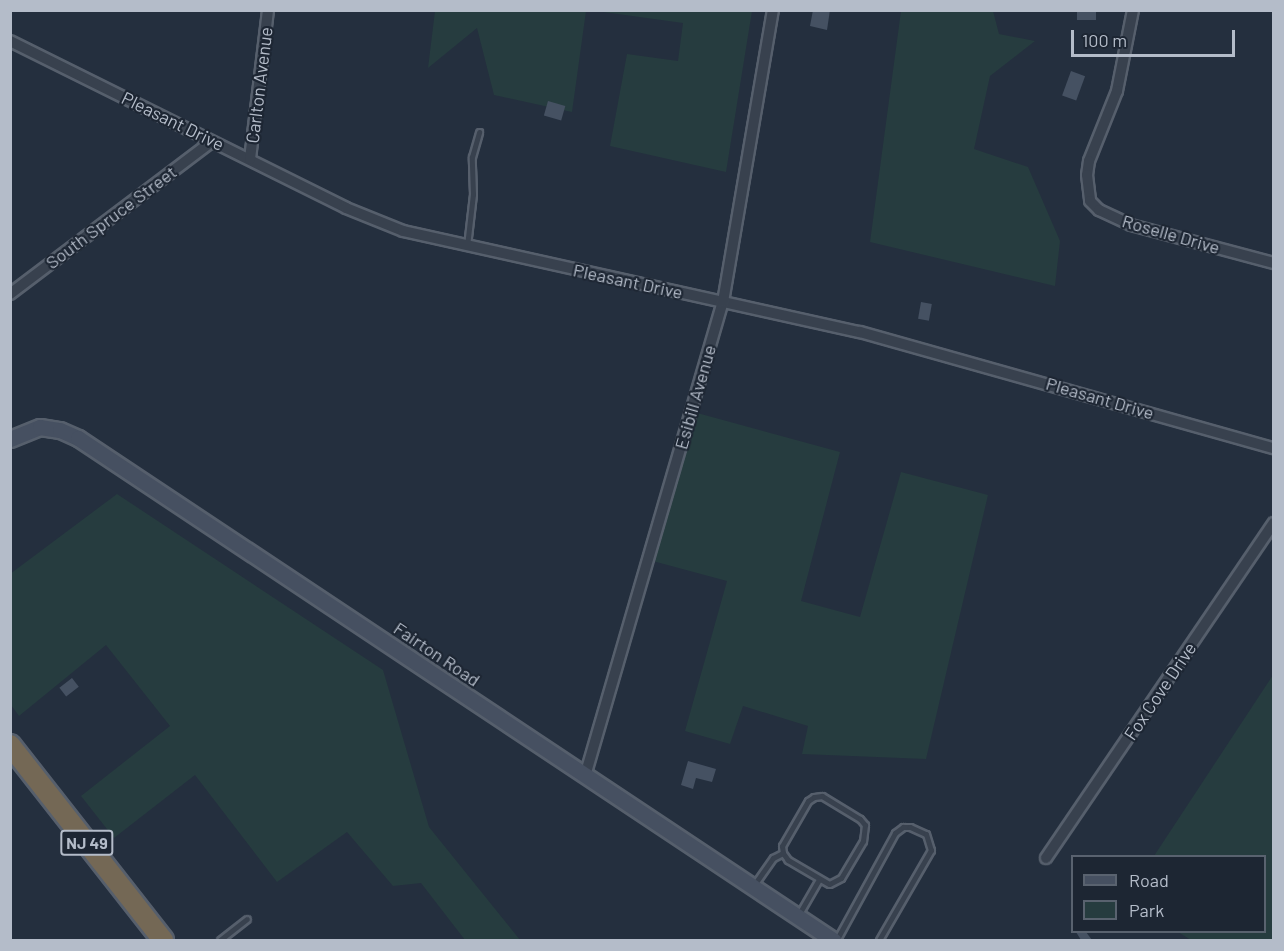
<!DOCTYPE html>
<style>
body{margin:0}
#map{position:relative;width:1284px;height:951px;overflow:hidden;background:#242f3e;font-family:Barlow,sans-serif}
div>[style]{position:absolute}
.green>*{inset:0;background:#263c3f}
.building>*{inset:0;background:#455162;transform-origin:0 0}
.roads{filter:drop-shadow(2px 0 #565f6c) drop-shadow(-2px 0 #565f6c) drop-shadow(0 2px #565f6c) drop-shadow(0 -2px #565f6c)}
.lane>*{height:5px;margin:-2.5px;padding:0 2.5px;transform-origin:2.5px;border-radius:2.5px;background:#38414e}
.street>*{height:10px;margin:-5px;padding:0 5px;transform-origin:5px;border-radius:5px;background:#38414e}
.secondary>*{height:15px;margin:-7.5px;padding:0 7.5px;transform-origin:7.5px;border-radius:7.5px;background:#465061}
.highway>*{height:20px;margin:-10px;padding:0 10px;transform-origin:10px;border-radius:10px;background:#746855}
span{translate:-50% -50%;white-space:nowrap;text-align:center;line-height:1.15;-webkit-text-stroke:4.5px #1d2633;paint-order:stroke}
.shield-label span{padding:2px 4px;background:#1d2633;border:2px solid;border-radius:4px;-webkit-text-stroke-width:0}
.shield-label{font-size:16px;color:#b4bcc9;font-weight:700}
.street-label{font-size:18px;color:#b4bcc9}
.frame{position:absolute;inset:0;border:12px solid #b4bcc9;pointer-events:none}
.legend{position:absolute;left:1071px;top:855px;width:195px;height:78px;box-sizing:border-box;background:#1d2633;border:2px solid #59626f;margin:0;padding:8px 10px;list-style:none;font-size:18px;color:#b4bcc9}
.legend li{display:flex;align-items:center;gap:12px;height:30px}
.legend b{width:30px;border:2px solid #59626f}
.scale{position:absolute;left:1071px;top:30px;width:164px;height:27px;box-sizing:border-box;border:3px solid #b4bcc9;border-top:0;padding-left:8px;font-size:18px;line-height:21px;white-space:nowrap;color:#b4bcc9;-webkit-text-stroke:4px #1d2633;paint-order:stroke}
</style>
<div id="map">
<div class="green">
<i style="clip-path:polygon(435px 11px,586px 11px,572px 112px,494px 95px,477px 28px,428px 68px)"></i>
<i style="clip-path:polygon(596px 11px,752px 11px,726px 172px,610px 146px,627px 54px,678px 61px,683px 23px)"></i>
<i style="clip-path:polygon(901px 11px,993px 11px,999px 34px,1035px 41px,990px 76px,974px 149px,1028px 167px,1060px 241px,1055px 286px,870px 242px)"></i>
<i style="clip-path:polygon(690px 411px,840px 452px,801px 601px,860px 617px,901px 472px,988px 495px,926px 759px,802px 754px,808px 726px,743px 706px,730px 744px,685px 731px,727px 581px,649px 560px)"></i>
<i style="clip-path:polygon(117px 494px,383px 670px,429px 827px,520px 940px,465px 940px,421px 883px,393px 886px,347px 832px,277px 882px,195px 775px,114px 838px,81px 796px,170px 726px,106px 645px,19px 716px,11px 705px,10px 574px)"></i>
<i style="clip-path:polygon(1273px 675px,1273px 940px,1191px 940px,1178px 932px,1264px 932px,1264px 856px,1154px 856px)"></i>
</div>
<div class="building">
<i style="clip-path:polygon(813px 10px,830px 10px,827px 30px,810px 26px)"></i>
<i style="left:1077px;top:10px;width:19px;height:10px"></i>
<i style="left:1071px;top:71px;width:15px;height:26px;rotate:20deg"></i>
<i style="left:548px;top:101px;width:18px;height:15px;rotate:16deg"></i>
<i style="left:921px;top:302px;width:11px;height:17px;rotate:10deg"></i>
<i style="left:72px;top:678px;width:11px;height:16px;rotate:52deg"></i>
<i style="clip-path:polygon(688px 761px,716px 769px,712px 782px,696px 778px,693px 789px,681px 785px)"></i>
<i style="clip-path:polygon(1076px 932px,1086px 932px,1092px 940px,1081px 940px)"></i>
</div>
<div class="roads">
<div class="lane">
<i style="left:467px;top:246px;width:52px;rotate:-83.4deg"></i>
<i style="left:473px;top:194px;width:37px;rotate:-92deg"></i>
<i style="left:472px;top:157px;width:26px;rotate:-74deg"></i>
<i style="left:822px;top:796px;width:44px;rotate:31.2deg"></i>
<i style="left:860px;top:819px;width:8px;rotate:50deg"></i>
<i style="left:865px;top:825px;width:16px;rotate:97deg"></i>
<i style="left:863px;top:841px;width:43px;rotate:120.7deg"></i>
<i style="left:841px;top:878px;width:13px;rotate:153deg"></i>
<i style="left:829px;top:884px;width:48px;rotate:-149.7deg"></i>
<i style="left:788px;top:860px;width:9px;rotate:-126deg"></i>
<i style="left:783px;top:853px;width:7px;rotate:-98deg"></i>
<i style="left:782px;top:846px;width:52px;rotate:-60deg"></i>
<i style="left:808px;top:801px;width:7px;rotate:-34deg"></i>
<i style="left:814px;top:797px;width:8px;rotate:-7deg"></i>
<i style="left:754px;top:885px;width:33px;rotate:-55deg"></i>
<i style="left:773px;top:858px;width:11px;rotate:-27deg"></i>
<i style="left:799px;top:914px;width:39px;rotate:-60deg"></i>
<i style="left:837px;top:939px;width:121px;rotate:-61.3deg"></i>
<i style="left:895px;top:833px;width:10px;rotate:-37deg"></i>
<i style="left:903px;top:827px;width:7px"></i>
<i style="left:910px;top:827px;width:17px;rotate:24deg"></i>
<i style="left:926px;top:834px;width:17px;rotate:73deg"></i>
<i style="left:931px;top:850px;width:104px;rotate:120deg"></i>
<i style="left:220px;top:940px;width:34px;rotate:-38deg"></i>
</div>
<div class="street">
<i style="left:1133px;top:10px;width:83px;rotate:101.2deg"></i>
<i style="left:1117px;top:91px;width:75px;rotate:111.8deg"></i>
<i style="left:1089px;top:161px;width:14px;rotate:98deg"></i>
<i style="left:1087px;top:175px;width:26px;rotate:83deg"></i>
<i style="left:1090px;top:201px;width:13px;rotate:45deg"></i>
<i style="left:1099px;top:210px;width:35px;rotate:25deg"></i>
<i style="left:1131px;top:225px;width:148px;rotate:14.9deg"></i>
<i style="left:10px;top:41px;width:375px;rotate:26.4deg"></i>
<i style="left:346px;top:208px;width:61px;rotate:22deg"></i>
<i style="left:403px;top:231px;width:468px;rotate:12.5deg"></i>
<i style="left:860px;top:332px;width:430px;rotate:15.7deg"></i>
<i style="left:250px;top:159px;width:150px;rotate:-83.1deg"></i>
<i style="left:10px;top:294px;width:253px;rotate:-37.1deg"></i>
<i style="left:585px;top:776px;width:494px;rotate:-73.8deg"></i>
<i style="left:723px;top:302px;width:296px;rotate:-80.3deg"></i>
<i style="left:1046px;top:858px;width:405px;rotate:-55.8deg"></i>
</div>
<div class="secondary">
<i style="left:10px;top:439px;width:32px;rotate:-22deg"></i>
<i style="left:40px;top:427px;width:20px;rotate:9deg"></i>
<i style="left:60px;top:430px;width:20px;rotate:24deg"></i>
<i style="left:78px;top:438px;width:907px;rotate:33.62deg"></i>
</div>
<div class="highway">
<i style="left:10px;top:745px;width:248px;rotate:51.9deg"></i>
</div>
</div>
<div class="shield-label">
<span style="left:87px;top:843px">NJ 49</span>
</div>
<div class="street-label">
<span style="left:259px;top:85px;rotate:-83deg">Carlton Avenue</span>
<span style="left:173px;top:121px;rotate:26deg">Pleasant Drive</span>
<span style="left:111px;top:217px;rotate:-37deg">South Spruce Street</span>
<span style="left:1171px;top:234px;rotate:16deg">Roselle Drive</span>
<span style="left:628px;top:281px;rotate:12deg">Pleasant Drive</span>
<span style="left:695px;top:397px;rotate:-74deg">Esibill Avenue</span>
<span style="left:1100px;top:398px;rotate:16deg">Pleasant Drive</span>
<span style="left:437px;top:654px;rotate:34deg">Fairton Road</span>
<span style="left:1160px;top:691px;rotate:-56deg">Fox Cove Drive</span>
</div>
<div class="frame"></div>
<ul class="legend">
<li><b style="height:8px;background:#465061"></b>Road</li>
<li><b style="height:16px;background:#263c3f"></b>Park</li>
</ul>
<div class="scale">100 m</div>
</div>
